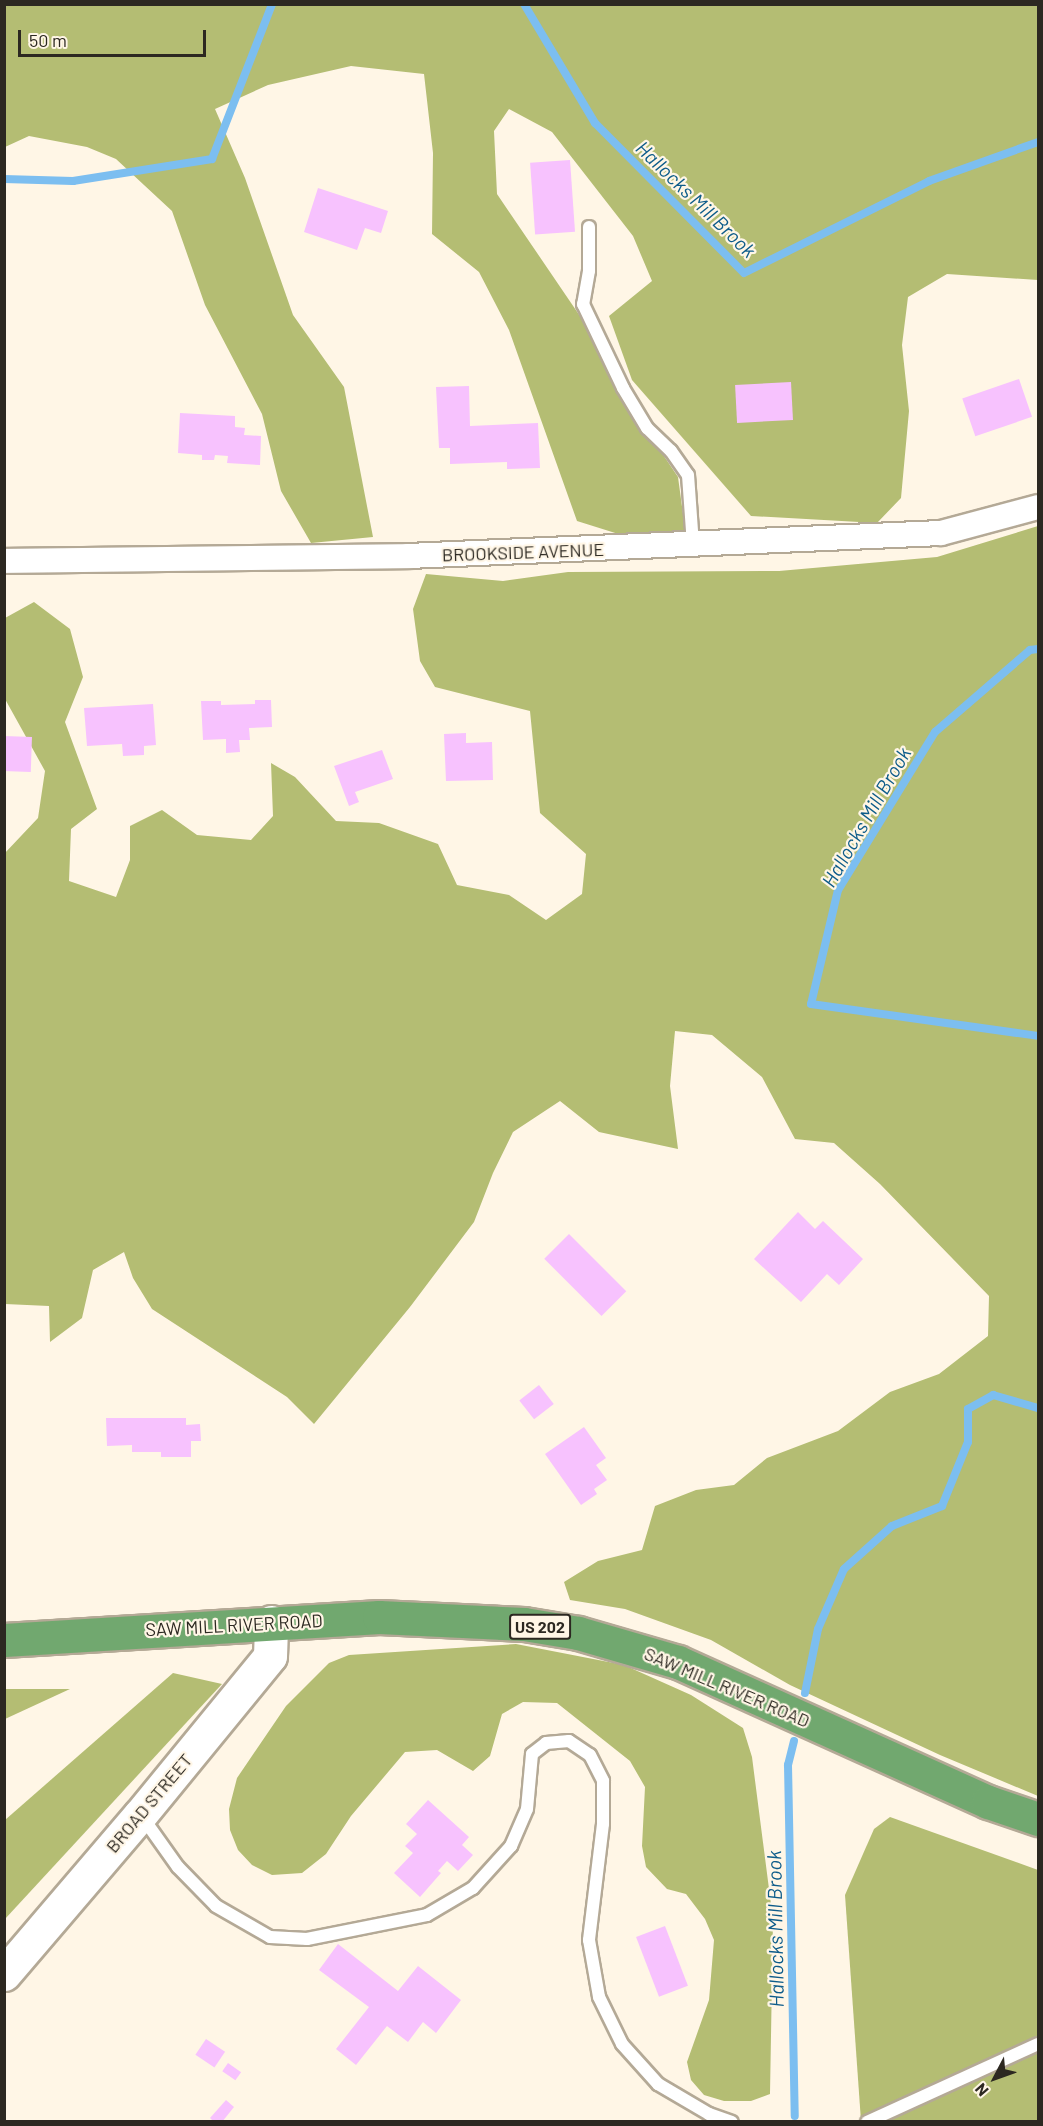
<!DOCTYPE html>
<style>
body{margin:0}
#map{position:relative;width:1043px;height:2126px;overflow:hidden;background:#fff6e6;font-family:Barlow,sans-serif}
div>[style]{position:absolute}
.forest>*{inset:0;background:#b4bd73}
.stream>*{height:8px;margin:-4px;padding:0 4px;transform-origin:4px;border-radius:4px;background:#7cbef0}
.building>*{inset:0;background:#f7c2fe;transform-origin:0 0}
.roads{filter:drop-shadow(2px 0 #b4a996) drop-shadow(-2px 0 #b4a996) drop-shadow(0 2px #b4a996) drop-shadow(0 -2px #b4a996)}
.lane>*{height:12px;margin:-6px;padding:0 6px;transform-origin:6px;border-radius:6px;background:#fff}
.street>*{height:24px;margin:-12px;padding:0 12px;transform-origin:12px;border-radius:12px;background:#fff}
.secondary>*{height:33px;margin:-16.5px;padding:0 16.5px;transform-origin:16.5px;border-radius:16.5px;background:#fff}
.highway>*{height:33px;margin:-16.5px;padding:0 16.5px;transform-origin:16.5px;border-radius:16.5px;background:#71a86f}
span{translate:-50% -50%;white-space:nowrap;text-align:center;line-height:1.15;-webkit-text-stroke:4.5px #fff6e6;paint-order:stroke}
.shield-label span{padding:2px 4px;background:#fff6e6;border:2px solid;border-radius:4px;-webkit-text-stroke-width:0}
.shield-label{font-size:16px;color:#2c2821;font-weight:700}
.street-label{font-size:18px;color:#2c2821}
.water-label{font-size:20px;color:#0e5c8a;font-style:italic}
.frame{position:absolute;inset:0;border:6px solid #2c2821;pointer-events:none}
.north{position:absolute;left:965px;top:2048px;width:60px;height:60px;-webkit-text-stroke:4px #fff6e6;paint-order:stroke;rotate:229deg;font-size:16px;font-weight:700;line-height:24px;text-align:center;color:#2c2821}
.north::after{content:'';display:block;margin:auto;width:21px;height:27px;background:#2c2821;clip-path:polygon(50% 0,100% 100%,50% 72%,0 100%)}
.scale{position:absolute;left:18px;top:30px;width:188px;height:27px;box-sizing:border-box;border:3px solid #2c2821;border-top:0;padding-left:8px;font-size:18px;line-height:21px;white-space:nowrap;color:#2c2821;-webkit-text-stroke:4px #fff6e6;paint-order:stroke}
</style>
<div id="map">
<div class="forest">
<i style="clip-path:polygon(4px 5px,1038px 5px,1038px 280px,947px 274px,908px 297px,902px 345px,909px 411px,901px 498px,877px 523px,751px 516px,632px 380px,609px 316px,652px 281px,633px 236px,552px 132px,509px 109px,494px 131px,497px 194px,584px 322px,617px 386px,678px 477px,686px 536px,628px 537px,577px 521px,509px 330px,479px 272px,432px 234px,433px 153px,424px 74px,351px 66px,268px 85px,215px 109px,245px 178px,293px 315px,344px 387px,373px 537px,311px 543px,281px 491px,262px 414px,205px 305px,172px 211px,116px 159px,87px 147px,29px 136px,5px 147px)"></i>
<i style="clip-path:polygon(1038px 526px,1038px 1796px,940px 1755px,790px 1685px,711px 1640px,625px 1609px,570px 1600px,564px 1582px,598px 1561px,642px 1550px,655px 1506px,696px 1490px,734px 1485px,767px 1458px,838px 1431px,890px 1392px,939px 1374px,988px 1336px,989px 1296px,880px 1184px,834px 1143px,795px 1139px,762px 1077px,712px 1035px,675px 1031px,670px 1086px,678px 1149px,599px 1132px,560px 1101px,513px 1132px,493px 1173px,474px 1222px,410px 1307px,314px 1424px,287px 1397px,152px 1309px,133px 1278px,124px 1252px,93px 1270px,82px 1318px,50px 1342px,49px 1306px,5px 1304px,4px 854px,38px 818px,45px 771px,5px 699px,5px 618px,34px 602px,70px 629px,83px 677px,65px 722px,97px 809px,71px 829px,69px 881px,116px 897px,130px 860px,130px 826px,162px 810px,197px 835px,251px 840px,273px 816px,271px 763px,295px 777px,336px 821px,379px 823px,438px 844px,457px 885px,509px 895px,546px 920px,582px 894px,586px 854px,540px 813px,530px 711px,435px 687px,420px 661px,413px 609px,426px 574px,503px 581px,568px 572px,779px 571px,937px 557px)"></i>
<i style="clip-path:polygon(516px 1644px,624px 1665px,691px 1695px,743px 1728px,752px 1757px,773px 1920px,770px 2094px,751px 2101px,724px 2101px,704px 2095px,691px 2080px,687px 2062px,709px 2000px,714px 1940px,705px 1919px,686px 1894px,667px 1889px,646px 1867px,642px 1846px,645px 1787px,630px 1761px,557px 1703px,523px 1702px,502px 1714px,490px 1756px,473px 1771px,437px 1750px,405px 1752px,351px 1816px,326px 1854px,302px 1873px,272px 1875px,252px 1865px,238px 1850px,230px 1830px,229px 1809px,237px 1778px,286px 1706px,329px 1663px,349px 1655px)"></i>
<i style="clip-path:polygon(173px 1673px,222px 1684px,5px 1919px,5px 1820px)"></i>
<i style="clip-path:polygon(5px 1689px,70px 1689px,5px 1719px)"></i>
<i style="clip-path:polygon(890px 1817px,1038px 1870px,1038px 2121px,861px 2121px,845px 1895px,874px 1829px)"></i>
</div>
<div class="stream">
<i style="left:524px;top:4px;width:139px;rotate:59.2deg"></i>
<i style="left:595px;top:123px;width:211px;rotate:45.2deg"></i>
<i style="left:744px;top:273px;width:207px;rotate:-26.4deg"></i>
<i style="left:929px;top:181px;width:116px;rotate:-19.7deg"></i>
<i style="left:4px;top:179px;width:69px;rotate:1.7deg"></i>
<i style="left:73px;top:181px;width:141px;rotate:-9deg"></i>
<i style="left:212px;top:159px;width:166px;rotate:-68.8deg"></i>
<i style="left:1038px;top:649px;width:8px;rotate:173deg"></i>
<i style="left:1030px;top:650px;width:125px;rotate:139.2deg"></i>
<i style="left:935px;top:732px;width:185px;rotate:121.5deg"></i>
<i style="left:838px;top:890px;width:117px;rotate:103.3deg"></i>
<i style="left:811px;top:1004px;width:229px;rotate:8deg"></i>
<i style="left:805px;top:1693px;width:65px;rotate:-78.5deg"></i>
<i style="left:818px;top:1629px;width:65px;rotate:-66.6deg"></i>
<i style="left:844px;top:1569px;width:64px;rotate:-41.9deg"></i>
<i style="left:892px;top:1526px;width:54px;rotate:-21.8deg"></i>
<i style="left:942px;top:1506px;width:69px;rotate:-67.9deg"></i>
<i style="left:968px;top:1442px;width:33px;rotate:-90deg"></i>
<i style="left:968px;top:1409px;width:29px;rotate:-29deg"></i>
<i style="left:993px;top:1395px;width:47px;rotate:16.1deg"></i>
<i style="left:794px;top:1741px;width:25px;rotate:104deg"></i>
<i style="left:788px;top:1765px;width:351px;rotate:88.9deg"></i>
</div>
<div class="building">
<i style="left:570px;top:160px;width:72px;height:40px;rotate:86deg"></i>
<i style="clip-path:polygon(318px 188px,388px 211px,381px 233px,365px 228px,357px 250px,304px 232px)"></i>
<i style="left:1019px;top:379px;width:40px;height:60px;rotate:71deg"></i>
<i style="left:791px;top:382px;width:38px;height:56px;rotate:87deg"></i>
<i style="clip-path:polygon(469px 386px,470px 426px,538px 423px,540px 468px,507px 469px,507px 462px,450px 464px,450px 448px,439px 448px,436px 387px)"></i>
<i style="clip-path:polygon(180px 413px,235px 416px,235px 427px,245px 428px,244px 435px,261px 436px,260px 465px,227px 463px,228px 456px,215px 455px,214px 460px,202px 460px,202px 455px,178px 453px)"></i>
<i style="clip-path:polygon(255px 700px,271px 700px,272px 727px,249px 728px,250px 740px,239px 740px,240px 752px,226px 753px,226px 739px,203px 740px,201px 701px,221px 701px,221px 705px,255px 704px)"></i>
<i style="clip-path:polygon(153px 704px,156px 745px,144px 746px,144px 755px,123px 756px,122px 744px,87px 746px,84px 708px)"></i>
<i style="clip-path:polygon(466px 733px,466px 743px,492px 742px,493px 780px,446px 781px,444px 734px)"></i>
<i style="left:4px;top:736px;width:28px;height:35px;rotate:2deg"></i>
<i style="clip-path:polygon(382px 750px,393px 779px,355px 792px,359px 802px,349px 806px,334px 766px)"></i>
<i style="clip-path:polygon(798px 1212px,815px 1229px,823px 1221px,863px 1259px,839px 1285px,827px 1274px,801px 1302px,754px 1259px)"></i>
<i style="left:569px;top:1234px;width:81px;height:35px;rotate:45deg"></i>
<i style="left:539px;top:1385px;width:24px;height:25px;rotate:52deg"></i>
<i style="clip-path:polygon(106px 1418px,186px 1418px,186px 1425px,200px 1424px,201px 1441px,191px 1441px,191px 1457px,161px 1457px,161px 1452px,132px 1452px,132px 1445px,107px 1446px)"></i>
<i style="clip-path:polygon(584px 1427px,606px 1458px,596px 1465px,607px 1480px,594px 1489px,597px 1494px,581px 1505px,545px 1454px)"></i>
<i style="clip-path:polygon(428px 1800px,469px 1837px,462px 1845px,473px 1855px,458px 1871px,447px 1861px,438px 1871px,441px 1873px,420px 1897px,394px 1873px,413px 1853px,405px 1846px,417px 1834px,406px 1824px)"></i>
<i style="left:665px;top:1926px;width:64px;height:31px;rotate:69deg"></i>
<i style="clip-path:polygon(338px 1944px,398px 1991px,418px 1966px,461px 2000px,436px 2033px,423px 2022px,408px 2042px,387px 2026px,356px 2065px,336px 2049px,369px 2007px,319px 1970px)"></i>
<i style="left:206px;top:2039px;width:23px;height:19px;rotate:34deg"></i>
<i style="left:228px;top:2063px;width:16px;height:10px;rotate:35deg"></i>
<i style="clip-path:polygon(226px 2100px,234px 2107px,222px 2122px,214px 2122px,210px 2118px)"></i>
</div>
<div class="roads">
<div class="lane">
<i style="left:589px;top:227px;width:44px;rotate:90deg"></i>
<i style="left:589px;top:271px;width:34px;rotate:100deg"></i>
<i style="left:583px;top:304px;width:93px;rotate:64.5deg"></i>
<i style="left:623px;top:388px;width:47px;rotate:59deg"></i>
<i style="left:647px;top:428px;width:33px;rotate:44deg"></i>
<i style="left:671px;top:451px;width:29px;rotate:55deg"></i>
<i style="left:688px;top:475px;width:70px;rotate:85.9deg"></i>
<i style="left:141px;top:1815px;width:64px;rotate:54.6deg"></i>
<i style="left:178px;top:1867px;width:54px;rotate:45.7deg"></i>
<i style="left:216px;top:1906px;width:62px;rotate:29.9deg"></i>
<i style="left:270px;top:1937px;width:37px;rotate:3deg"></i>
<i style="left:307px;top:1939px;width:122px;rotate:-11.3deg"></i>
<i style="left:427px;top:1915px;width:53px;rotate:-30.4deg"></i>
<i style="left:473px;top:1888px;width:57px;rotate:-47.9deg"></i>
<i style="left:511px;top:1846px;width:40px;rotate:-66.6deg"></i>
<i style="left:527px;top:1809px;width:55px;rotate:-84.8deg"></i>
<i style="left:532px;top:1754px;width:18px;rotate:-38deg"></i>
<i style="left:546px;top:1743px;width:23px;rotate:-5deg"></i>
<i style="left:569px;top:1741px;width:25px;rotate:34deg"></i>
<i style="left:590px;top:1755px;width:29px;rotate:63deg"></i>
<i style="left:603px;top:1781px;width:43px;rotate:90deg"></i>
<i style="left:603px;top:1824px;width:117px;rotate:96.9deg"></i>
<i style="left:589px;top:1940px;width:58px;rotate:80deg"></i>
<i style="left:599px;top:1997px;width:52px;rotate:63.9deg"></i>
<i style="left:622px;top:2044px;width:54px;rotate:48deg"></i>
<i style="left:658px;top:2084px;width:59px;rotate:30.5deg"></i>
<i style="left:709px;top:2114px;width:24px;rotate:19deg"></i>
<i style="left:867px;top:2122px;width:188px;rotate:-24.5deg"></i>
</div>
<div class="street">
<i style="left:4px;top:561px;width:404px;rotate:-0.7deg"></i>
<i style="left:408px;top:556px;width:533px;rotate:-2.47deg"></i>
<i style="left:941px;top:533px;width:100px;rotate:-15deg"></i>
</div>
<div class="secondary">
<i style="left:4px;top:1974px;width:209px;rotate:-49.5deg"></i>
<i style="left:140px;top:1815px;width:205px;rotate:-50.7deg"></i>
<i style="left:270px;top:1656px;width:34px;rotate:-88deg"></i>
</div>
<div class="highway">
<i style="left:4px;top:1640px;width:376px;rotate:-3.5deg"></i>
<i style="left:379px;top:1617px;width:145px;rotate:2.8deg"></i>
<i style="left:524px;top:1624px;width:55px;rotate:9.5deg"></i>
<i style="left:578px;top:1633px;width:104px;rotate:16.2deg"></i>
<i style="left:678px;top:1662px;width:340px;rotate:24.3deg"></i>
<i style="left:988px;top:1802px;width:53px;rotate:18.8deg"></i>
</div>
</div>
<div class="shield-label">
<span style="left:540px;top:1627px">US 202</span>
</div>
<div class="street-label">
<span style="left:523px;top:552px;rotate:-2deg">BROOKSIDE AVENUE</span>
<span style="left:234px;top:1625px;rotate:-3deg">SAW MILL RIVER ROAD</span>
<span style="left:727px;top:1687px;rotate:23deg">SAW MILL RIVER ROAD</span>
<span style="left:149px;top:1803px;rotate:-50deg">BROAD STREET</span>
</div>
<div class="water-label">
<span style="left:696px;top:199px;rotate:44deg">Hallocks Mill Brook</span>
<span style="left:866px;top:817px;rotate:-60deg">Hallocks Mill Brook</span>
<span style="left:775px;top:1929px;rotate:-91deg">Hallocks Mill Brook</span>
</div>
<div class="frame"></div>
<div class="north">N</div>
<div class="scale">50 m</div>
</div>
